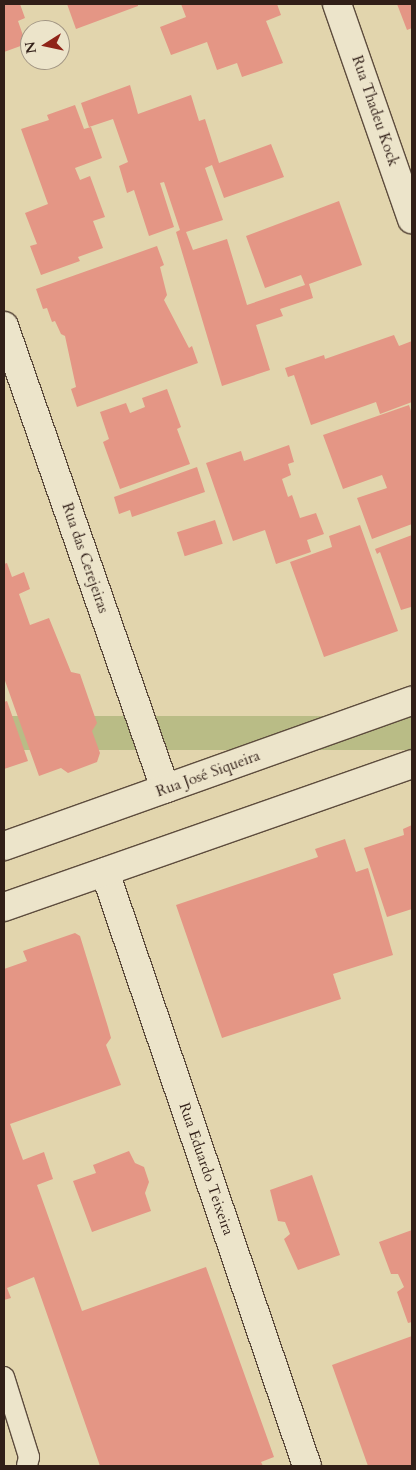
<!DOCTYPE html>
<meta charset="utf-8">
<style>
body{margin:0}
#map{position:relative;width:416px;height:1470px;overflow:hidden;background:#e2d5ad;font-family:Cardo,serif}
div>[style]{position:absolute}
.green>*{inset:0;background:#b9bc86;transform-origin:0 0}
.building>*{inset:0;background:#e49685;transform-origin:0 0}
.roads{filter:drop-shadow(1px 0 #5d4c3d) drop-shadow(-1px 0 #5d4c3d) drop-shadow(0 1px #5d4c3d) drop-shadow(0 -1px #5d4c3d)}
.service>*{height:20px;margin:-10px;padding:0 10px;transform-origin:10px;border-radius:10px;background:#ece4ca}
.minor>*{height:28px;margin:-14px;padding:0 14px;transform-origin:14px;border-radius:14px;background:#ece4ca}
span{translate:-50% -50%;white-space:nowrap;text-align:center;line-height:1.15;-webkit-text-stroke:5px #ece4ca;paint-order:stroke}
.street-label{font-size:15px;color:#311f18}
.frame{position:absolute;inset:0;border:5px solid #311f18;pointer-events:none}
.north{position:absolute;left:20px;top:20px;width:50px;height:50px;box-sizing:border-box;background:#ece4ca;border:1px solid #a19583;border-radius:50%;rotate:260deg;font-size:14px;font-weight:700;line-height:20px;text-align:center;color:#311f18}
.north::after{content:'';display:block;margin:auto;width:18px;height:22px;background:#8f2418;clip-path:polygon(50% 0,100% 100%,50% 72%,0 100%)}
</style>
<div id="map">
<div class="green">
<i style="left:412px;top:716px;width:34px;height:433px;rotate:90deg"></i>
</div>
<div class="building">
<i style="clip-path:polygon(4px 4px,20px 4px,25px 18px,18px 21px,26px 44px,4px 52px)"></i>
<i style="clip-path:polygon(67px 4px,138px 4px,138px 6px,76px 29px)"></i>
<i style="clip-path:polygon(181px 4px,277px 4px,281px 15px,266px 21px,283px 63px,242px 77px,237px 63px,217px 70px,207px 42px,171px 55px,160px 27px,186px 17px)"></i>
<i style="clip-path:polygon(397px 4px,412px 4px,412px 28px,407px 30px)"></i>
<i style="clip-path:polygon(130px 85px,138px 114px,191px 95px,199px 121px,205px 119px,219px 163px,271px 144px,284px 177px,224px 198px,212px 165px,205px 168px,223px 220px,186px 232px,193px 250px,227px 239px,247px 305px,305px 285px,301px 275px,265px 288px,246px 236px,339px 201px,362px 265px,309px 284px,313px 298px,280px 309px,283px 316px,256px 325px,270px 370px,222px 386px,176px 232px,180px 230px,164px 182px,160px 183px,174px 227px,149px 236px,134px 190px,127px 193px,119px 166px,128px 162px,113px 119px,89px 127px,81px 103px)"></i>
<i style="clip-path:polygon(75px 105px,84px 129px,91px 127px,102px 158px,75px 168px,80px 180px,90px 176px,105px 217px,93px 221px,103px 248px,78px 257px,80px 261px,41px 275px,30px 246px,37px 244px,25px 213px,48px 204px,21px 129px,49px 120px,47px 115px)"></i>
<i style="clip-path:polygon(157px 246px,164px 265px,160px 267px,167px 295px,164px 300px,189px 348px,192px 346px,198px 363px,77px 407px,71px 389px,76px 387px,65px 336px,61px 334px,55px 321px,52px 322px,47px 308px,43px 309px,36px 289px)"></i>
<i style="clip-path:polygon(394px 335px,399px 346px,412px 341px,412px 402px,380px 414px,376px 402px,311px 425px,294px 375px,288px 377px,285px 368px,324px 355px,325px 359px)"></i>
<i style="clip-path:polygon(167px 389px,181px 427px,177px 429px,190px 464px,120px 489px,103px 442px,109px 439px,100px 412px,126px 403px,130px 413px,145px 407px,142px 398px)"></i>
<i style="clip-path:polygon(409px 405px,412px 414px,412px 524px,372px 539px,357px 498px,387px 488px,382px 475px,343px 489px,323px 435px)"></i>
<i style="clip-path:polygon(289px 445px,294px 462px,288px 464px,291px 475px,282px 479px,288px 497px,292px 495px,300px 518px,316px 513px,324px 534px,307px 540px,311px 552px,276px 564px,265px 530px,233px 541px,206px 463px,241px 451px,244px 461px)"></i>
<i style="clip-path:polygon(197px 467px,205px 492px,132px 517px,130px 510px,119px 514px,114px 497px)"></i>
<i style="left:215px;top:520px;width:25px;height:40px;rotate:72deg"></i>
<i style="clip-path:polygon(360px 525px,398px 631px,324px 657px,290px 562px,332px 547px,329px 536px)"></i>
<i style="clip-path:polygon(412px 535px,412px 611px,411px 607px,401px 610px,380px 552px,377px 554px,375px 549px)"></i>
<i style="clip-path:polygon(7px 563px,12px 577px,24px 572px,30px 589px,19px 594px,30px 625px,49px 618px,71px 672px,80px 674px,97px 723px,92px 731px,100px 753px,97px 762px,68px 773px,61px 768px,39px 776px,4px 678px,4px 564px)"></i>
<i style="clip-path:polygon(7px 701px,28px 761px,4px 769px,4px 702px)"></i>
<i style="clip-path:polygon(412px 825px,412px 909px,387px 917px,364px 848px,404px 835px,403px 829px)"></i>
<i style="clip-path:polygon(345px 839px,356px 872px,368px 868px,393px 955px,333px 974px,341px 999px,222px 1038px,176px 905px,318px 857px,315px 849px)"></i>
<i style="clip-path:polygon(75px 933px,80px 936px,108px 1027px,111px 1038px,106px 1045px,121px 1085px,10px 1124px,23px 1160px,44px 1152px,53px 1179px,37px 1185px,82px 1311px,206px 1267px,274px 1457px,261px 1462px,263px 1466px,100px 1466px,34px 1277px,7px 1288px,11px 1298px,4px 1300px,4px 969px,27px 961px,23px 951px)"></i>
<i style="clip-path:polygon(129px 1151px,135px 1163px,144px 1167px,149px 1182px,145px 1193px,151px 1211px,92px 1232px,73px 1181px,96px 1173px,93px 1165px)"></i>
<i style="clip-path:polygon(312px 1175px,340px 1255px,298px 1270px,284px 1239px,290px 1234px,285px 1222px,278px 1221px,270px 1190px)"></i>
<i style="clip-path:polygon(412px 1230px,412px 1322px,408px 1323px,397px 1292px,404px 1287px,398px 1274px,391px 1274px,379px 1242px)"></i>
<i style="clip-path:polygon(412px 1336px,412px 1466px,368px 1466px,332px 1365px)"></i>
</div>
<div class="roads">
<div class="service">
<i style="left:4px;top:1377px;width:84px;rotate:72.6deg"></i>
<i style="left:29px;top:1457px;width:9px;rotate:103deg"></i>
</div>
<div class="minor">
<i style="left:337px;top:4px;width:228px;rotate:70.8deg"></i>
<i style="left:4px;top:326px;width:490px;rotate:70.8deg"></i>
<i style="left:4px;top:846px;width:433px;rotate:-19.6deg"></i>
<i style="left:105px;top:872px;width:627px;rotate:71.22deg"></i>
<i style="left:4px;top:907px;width:432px;rotate:-19.3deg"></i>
</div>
</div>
<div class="street-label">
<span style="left:375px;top:111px;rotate:71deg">Rua Thadeu Kock</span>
<span style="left:85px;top:558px;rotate:71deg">Rua das Cerejeiras</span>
<span style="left:208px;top:774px;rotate:-20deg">Rua José Siqueira</span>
<span style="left:206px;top:1169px;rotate:71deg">Rua Eduardo Teixeira</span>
</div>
<div class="frame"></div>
<div class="north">N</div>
</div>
